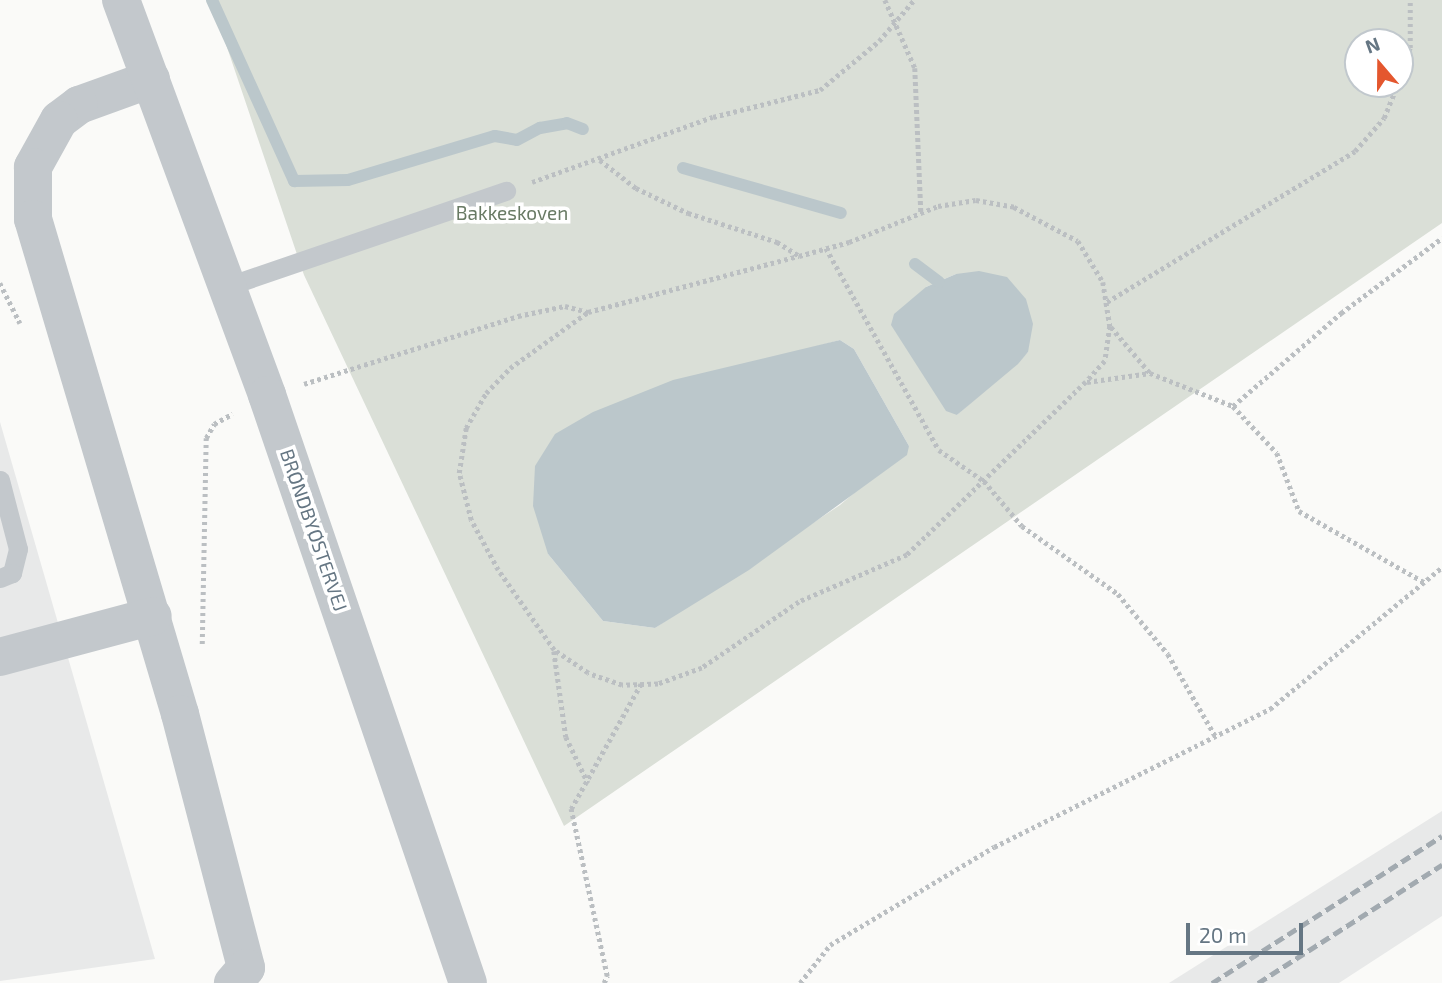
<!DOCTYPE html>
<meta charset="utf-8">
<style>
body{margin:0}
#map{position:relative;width:1442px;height:983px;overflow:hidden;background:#fafaf8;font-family:"Exo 2",sans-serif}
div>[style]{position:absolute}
.built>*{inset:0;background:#e8e9e9}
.green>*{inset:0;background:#dadfd7}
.water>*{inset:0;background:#bbc7cb}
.stream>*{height:12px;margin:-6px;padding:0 6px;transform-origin:6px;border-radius:6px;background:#bbc7cb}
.path>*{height:4.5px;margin-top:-2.25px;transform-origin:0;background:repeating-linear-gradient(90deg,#bbbfc2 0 3.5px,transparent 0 7px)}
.service>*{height:19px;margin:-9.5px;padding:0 9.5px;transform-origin:9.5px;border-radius:9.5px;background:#c3c8cc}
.minor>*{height:38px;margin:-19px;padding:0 19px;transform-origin:19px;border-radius:19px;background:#c3c8cc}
.tertiary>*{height:38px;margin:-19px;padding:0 19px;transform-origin:19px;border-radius:19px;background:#c3c8cc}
.rail>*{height:5px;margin-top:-2.5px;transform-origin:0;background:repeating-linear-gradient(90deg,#a2aab0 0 10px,transparent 0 15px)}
span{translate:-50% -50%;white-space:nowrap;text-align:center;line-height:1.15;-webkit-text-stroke:7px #fff;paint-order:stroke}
.park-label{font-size:19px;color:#687a64}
.street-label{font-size:19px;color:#657683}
.north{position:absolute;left:1344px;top:28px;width:70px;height:70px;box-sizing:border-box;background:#fff;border:2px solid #c1c8cd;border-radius:50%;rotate:340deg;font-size:19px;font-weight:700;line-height:28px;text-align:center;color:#657683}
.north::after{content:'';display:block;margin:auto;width:24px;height:32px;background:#e4572e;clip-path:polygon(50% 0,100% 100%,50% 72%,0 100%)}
.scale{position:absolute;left:1186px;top:923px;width:117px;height:32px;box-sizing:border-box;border:4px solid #657683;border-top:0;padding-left:9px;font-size:21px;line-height:24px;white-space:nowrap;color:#657683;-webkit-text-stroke:5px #fff;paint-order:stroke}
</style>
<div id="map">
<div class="built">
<i style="clip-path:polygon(0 422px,155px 959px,0 981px)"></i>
<i style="clip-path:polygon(1442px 811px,1442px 916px,1339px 983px,1169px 983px)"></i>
</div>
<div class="green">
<i style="clip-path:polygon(evenodd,211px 0,1442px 0,1442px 223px,564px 826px,304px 275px,211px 0,1358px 42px,1400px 42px,1400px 84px,1358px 84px,1358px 42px,211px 0,956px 274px,1028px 352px,957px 415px,926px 287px,956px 274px,211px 0,840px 340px,854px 349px,909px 446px,840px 505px,655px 628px,603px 621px,548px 554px,777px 357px,840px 340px)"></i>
</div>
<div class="water">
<i style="clip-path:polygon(979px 271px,1007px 277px,1026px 299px,1033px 324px,1028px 352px,1018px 364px,957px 415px,946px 411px,891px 325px,894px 314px,926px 287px,956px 274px)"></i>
<i style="clip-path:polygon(840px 340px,854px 349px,909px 446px,907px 455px,749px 570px,655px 628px,603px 621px,548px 554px,533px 506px,535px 466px,555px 434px,593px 412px,673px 380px)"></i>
</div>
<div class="stream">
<i style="left:212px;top:0;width:199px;rotate:65.6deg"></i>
<i style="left:294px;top:181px;width:54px;rotate:-1.1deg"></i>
<i style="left:348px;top:180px;width:153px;rotate:-16.7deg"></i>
<i style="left:495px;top:136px;width:22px;rotate:10deg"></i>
<i style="left:517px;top:140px;width:26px;rotate:-28deg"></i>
<i style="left:540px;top:128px;width:27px;rotate:-10deg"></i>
<i style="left:567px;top:123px;width:17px;rotate:21deg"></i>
<i style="left:683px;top:168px;width:164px;rotate:15.9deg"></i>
<i style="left:915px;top:264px;width:30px;rotate:37deg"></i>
</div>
<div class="path">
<i style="left:885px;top:0;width:74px;rotate:66.2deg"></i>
<i style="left:915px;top:68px;width:145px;rotate:87.6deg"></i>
<i style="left:1400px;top:78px;width:32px;rotate:-72deg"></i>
<i style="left:1410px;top:48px;width:48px;rotate:-90deg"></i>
<i style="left:600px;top:160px;width:46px;rotate:37.9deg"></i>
<i style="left:636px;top:188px;width:58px;rotate:25.7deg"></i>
<i style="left:688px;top:213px;width:94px;rotate:18deg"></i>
<i style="left:777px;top:242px;width:26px;rotate:32deg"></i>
<i style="left:799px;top:256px;width:52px;rotate:-15.6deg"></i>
<i style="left:849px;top:242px;width:96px;rotate:-22deg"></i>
<i style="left:938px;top:206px;width:38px;rotate:-9deg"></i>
<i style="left:976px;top:200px;width:39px;rotate:10deg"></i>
<i style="left:1014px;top:207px;width:72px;rotate:28deg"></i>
<i style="left:1078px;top:241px;width:48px;rotate:58.6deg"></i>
<i style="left:1103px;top:282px;width:45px;rotate:81deg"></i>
<i style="left:1110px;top:326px;width:35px;rotate:98deg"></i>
<i style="left:1105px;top:361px;width:28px;rotate:132deg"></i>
<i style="left:1086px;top:382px;width:249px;rotate:136deg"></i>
<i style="left:907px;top:555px;width:118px;rotate:156.5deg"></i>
<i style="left:799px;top:602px;width:117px;rotate:145.8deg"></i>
<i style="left:702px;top:668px;width:47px;rotate:160deg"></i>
<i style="left:658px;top:684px;width:36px;rotate:178deg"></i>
<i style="left:622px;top:685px;width:36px;rotate:-161deg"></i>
<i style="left:588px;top:673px;width:41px;rotate:-145.9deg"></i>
<i style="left:554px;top:650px;width:98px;rotate:-125deg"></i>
<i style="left:498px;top:570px;width:57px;rotate:-118.4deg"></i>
<i style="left:471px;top:520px;width:49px;rotate:-104.3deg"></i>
<i style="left:459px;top:473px;width:46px;rotate:-81.2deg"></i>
<i style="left:466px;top:428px;width:40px;rotate:-60.3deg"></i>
<i style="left:486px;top:393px;width:35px;rotate:-46deg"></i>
<i style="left:510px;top:368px;width:96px;rotate:-35.7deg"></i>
<i style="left:588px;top:312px;width:218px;rotate:-14.9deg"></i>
<i style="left:532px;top:182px;width:192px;rotate:-19.8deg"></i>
<i style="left:713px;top:117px;width:110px;rotate:-14.2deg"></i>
<i style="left:820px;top:90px;width:77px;rotate:-39.7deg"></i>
<i style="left:879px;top:41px;width:54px;rotate:-49.5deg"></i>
<i style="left:826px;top:248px;width:231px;rotate:60.8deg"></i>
<i style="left:939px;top:450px;width:55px;rotate:34.6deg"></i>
<i style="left:984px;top:481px;width:59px;rotate:49.8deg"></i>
<i style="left:1022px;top:526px;width:118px;rotate:35.3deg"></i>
<i style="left:1118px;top:594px;width:78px;rotate:50.2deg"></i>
<i style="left:1168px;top:654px;width:96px;rotate:60deg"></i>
<i style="left:0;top:283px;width:45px;rotate:63.4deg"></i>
<i style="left:1107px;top:302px;width:290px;rotate:-31.3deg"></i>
<i style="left:1355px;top:151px;width:44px;rotate:-48.7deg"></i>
<i style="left:1384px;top:118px;width:37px;rotate:-68deg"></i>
<i style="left:1111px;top:327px;width:60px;rotate:49.7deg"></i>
<i style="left:1087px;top:382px;width:64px;rotate:-8.1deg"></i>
<i style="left:1150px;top:373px;width:89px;rotate:21.7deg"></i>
<i style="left:1233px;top:406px;width:64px;rotate:46.9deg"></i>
<i style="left:1277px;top:453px;width:62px;rotate:69.2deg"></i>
<i style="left:1299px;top:511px;width:144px;rotate:29.6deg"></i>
<i style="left:304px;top:384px;width:225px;rotate:-17.6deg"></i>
<i style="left:518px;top:316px;width:48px;rotate:-12deg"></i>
<i style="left:565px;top:306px;width:24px;rotate:15deg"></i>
<i style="left:1233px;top:406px;width:143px;rotate:-40.7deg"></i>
<i style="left:1341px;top:313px;width:126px;rotate:-36.6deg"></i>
<i style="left:202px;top:644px;width:206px;rotate:-88.9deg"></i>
<i style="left:206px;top:438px;width:16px;rotate:-60deg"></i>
<i style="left:214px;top:424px;width:21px;rotate:-29deg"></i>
<i style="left:554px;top:651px;width:87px;rotate:82.1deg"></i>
<i style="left:566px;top:737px;width:51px;rotate:64.4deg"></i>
<i style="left:604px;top:983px;width:8px;rotate:-67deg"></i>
<i style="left:607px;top:976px;width:171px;rotate:-102.2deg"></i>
<i style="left:571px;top:809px;width:143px;rotate:-60.8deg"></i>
<i style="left:800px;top:983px;width:48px;rotate:-51.7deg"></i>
<i style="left:830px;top:945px;width:191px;rotate:-30.9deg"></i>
<i style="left:994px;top:847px;width:309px;rotate:-26.6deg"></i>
<i style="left:1270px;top:709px;width:223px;rotate:-39.5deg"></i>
</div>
<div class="service">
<i style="left:228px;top:286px;width:294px;rotate:-18.9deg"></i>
<i style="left:0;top:480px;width:71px;rotate:75.4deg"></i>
<i style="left:18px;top:549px;width:25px;rotate:104deg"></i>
<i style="left:12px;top:573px;width:13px;rotate:157deg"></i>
</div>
<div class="minor">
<i style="left:151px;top:79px;width:77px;rotate:160.1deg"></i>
<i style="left:79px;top:105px;width:25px;rotate:143deg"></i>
<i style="left:59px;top:120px;width:54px;rotate:119deg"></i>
<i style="left:33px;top:167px;width:52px;rotate:90deg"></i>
<i style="left:33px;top:219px;width:516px;rotate:73.46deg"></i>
<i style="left:180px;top:714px;width:262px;rotate:75.4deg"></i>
<i style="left:246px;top:968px;width:20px;rotate:131deg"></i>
<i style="left:0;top:657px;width:158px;rotate:-15deg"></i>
</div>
<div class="tertiary">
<i style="left:121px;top:0;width:421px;rotate:69.7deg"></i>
<i style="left:267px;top:395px;width:621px;rotate:71.13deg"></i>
</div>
<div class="rail">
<i style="left:1212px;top:983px;width:273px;rotate:-32.6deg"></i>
<i style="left:1258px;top:983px;width:219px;rotate:-32.7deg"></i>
</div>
<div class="park-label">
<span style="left:512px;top:213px">Bakkeskoven</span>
</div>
<div class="street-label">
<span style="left:314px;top:530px;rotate:71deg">BRØNDBYØSTERVEJ</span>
</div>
<div class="north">N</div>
<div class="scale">20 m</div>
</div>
